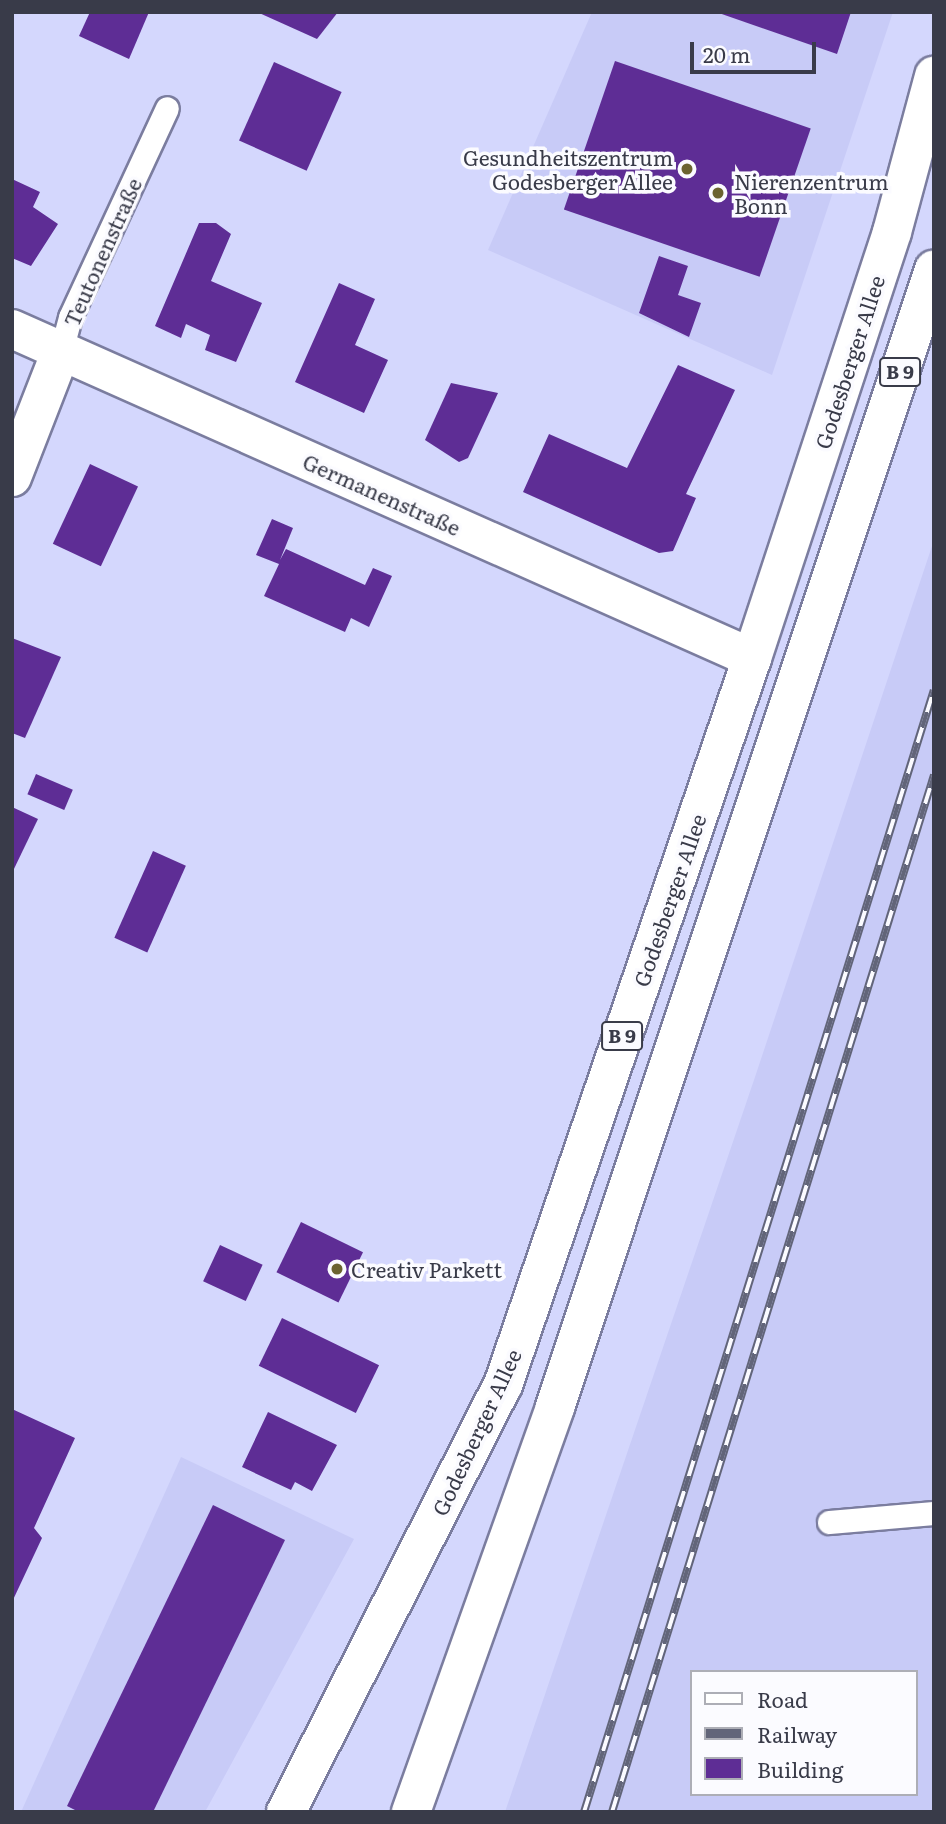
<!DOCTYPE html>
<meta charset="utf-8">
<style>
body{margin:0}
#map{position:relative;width:946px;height:1824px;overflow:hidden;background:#d4d7fd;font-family:Literata,serif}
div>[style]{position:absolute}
.built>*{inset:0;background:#c8cbf7}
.building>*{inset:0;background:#5e2d95;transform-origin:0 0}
.roads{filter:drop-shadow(2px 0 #7b7d9f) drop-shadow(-2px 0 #7b7d9f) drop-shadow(0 2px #7b7d9f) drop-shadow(0 -2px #7b7d9f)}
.service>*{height:23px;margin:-11.5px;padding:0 11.5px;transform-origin:11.5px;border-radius:11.5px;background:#fff}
.minor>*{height:38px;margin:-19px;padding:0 19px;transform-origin:19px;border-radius:19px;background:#fff}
.primary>*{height:38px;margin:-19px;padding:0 19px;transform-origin:19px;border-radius:19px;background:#fff}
.rail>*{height:8px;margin-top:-4px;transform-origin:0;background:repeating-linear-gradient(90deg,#fbfbff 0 16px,#626579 0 32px);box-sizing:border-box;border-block:2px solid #626579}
.dots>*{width:19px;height:19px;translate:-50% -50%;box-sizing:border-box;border:4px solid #fbfbff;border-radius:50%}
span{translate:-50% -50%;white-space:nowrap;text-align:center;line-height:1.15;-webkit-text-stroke:7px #fbfbff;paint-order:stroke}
.shield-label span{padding:2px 5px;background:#fbfbff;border:2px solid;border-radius:5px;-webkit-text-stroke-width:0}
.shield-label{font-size:19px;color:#393b49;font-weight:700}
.poi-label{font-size:21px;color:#393b49}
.right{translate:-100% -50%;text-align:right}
.left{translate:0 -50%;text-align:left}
.street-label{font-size:21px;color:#393b49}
.frame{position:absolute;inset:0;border:14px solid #393b49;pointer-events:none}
.legend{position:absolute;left:690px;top:1670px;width:228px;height:126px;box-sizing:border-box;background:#fbfbff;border:2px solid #adaeb6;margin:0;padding:9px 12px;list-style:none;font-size:21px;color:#393b49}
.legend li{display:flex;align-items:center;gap:14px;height:35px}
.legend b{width:35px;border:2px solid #adaeb6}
.scale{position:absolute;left:690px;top:42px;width:126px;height:32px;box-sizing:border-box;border:4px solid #393b49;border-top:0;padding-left:9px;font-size:21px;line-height:24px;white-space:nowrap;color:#393b49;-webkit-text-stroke:5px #fbfbff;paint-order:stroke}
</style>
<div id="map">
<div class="built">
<i style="clip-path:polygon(592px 12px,893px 12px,772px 375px,488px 250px)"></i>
<i style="clip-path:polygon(evenodd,934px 540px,934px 1812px,505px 1812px,755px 1077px,934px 540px,692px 1672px,916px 1672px,916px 1794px,692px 1794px,692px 1672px)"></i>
<i style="clip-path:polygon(181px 1457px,354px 1539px,205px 1812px,21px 1812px)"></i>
</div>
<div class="building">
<i style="clip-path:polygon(90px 12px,149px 12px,129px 59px,79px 36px)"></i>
<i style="clip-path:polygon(257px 12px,338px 12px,317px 39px)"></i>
<i style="clip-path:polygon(716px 12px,851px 12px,837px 54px)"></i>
<i style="left:615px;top:61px;width:207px;height:157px;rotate:19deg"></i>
<i style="left:274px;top:62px;width:74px;height:86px;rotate:24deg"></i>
<i style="clip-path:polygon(12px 179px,40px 192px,33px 207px,58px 224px,31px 266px,12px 258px)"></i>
<i style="clip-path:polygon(199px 223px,216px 223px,231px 234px,211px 281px,262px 303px,236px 362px,205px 350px,210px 335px,186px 324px,181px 338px,155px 326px)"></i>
<i style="clip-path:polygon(659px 256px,688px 266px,678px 295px,701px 303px,689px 337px,639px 313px)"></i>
<i style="clip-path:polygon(339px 283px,375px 299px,355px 345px,388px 360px,364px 413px,295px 382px)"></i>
<i style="clip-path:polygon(678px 365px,735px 390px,686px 494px,696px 498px,673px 551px,659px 553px,523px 492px,549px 434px,627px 468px)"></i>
<i style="clip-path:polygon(451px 383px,498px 393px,468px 458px,459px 462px,425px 440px)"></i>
<i style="left:90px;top:464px;width:53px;height:88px;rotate:25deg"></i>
<i style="clip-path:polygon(272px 519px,293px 528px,280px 560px,286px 549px,365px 585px,373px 568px,392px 576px,369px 627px,351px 618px,345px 632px,264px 596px,279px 564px,256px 555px)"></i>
<i style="clip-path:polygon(12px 638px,61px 657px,25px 738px,12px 733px)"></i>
<i style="left:36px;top:774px;width:40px;height:22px;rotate:23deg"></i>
<i style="clip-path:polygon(12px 807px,38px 819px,12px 873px)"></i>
<i style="left:153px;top:851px;width:36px;height:95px;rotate:24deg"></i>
<i style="left:301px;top:1222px;width:69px;height:56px;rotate:26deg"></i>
<i style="left:220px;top:1245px;width:47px;height:40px;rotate:25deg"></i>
<i style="left:282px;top:1318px;width:108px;height:53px;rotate:26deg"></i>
<i style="clip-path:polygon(12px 1409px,75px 1438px,34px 1528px,42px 1538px,12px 1602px)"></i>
<i style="clip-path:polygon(268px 1412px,337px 1445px,312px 1491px,295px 1482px,291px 1490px,242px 1467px)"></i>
<i style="clip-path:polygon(213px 1505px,285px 1540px,153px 1812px,79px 1812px,67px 1806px)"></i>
</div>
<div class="roads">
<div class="service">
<i style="left:61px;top:351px;width:35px;rotate:-75deg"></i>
<i style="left:70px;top:317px;width:230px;rotate:-65.1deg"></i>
<i style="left:829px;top:1522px;width:105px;rotate:-4.9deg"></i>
</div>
<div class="minor">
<i style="left:12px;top:329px;width:810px;rotate:23.97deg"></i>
<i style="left:12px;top:477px;width:135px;rotate:-68.7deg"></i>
</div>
<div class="primary">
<i style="left:286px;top:1812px;width:479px;rotate:-63.1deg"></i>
<i style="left:503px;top:1385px;width:768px;rotate:-71.09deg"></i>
<i style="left:752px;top:658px;width:448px;rotate:-71.8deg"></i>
<i style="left:892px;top:232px;width:162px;rotate:-74.9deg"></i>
<i style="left:411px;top:1812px;width:430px;rotate:-70.4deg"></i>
<i style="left:555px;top:1407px;width:1199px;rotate:-71.57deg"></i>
</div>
</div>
<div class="rail">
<i style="left:584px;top:1812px;width:1175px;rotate:-72.68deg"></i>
<i style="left:612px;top:1812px;width:1086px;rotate:-72.75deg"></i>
</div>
<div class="dots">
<i style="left:687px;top:169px;background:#6b6330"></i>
<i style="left:718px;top:193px;background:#6b6330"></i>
<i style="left:337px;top:1269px;background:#6b6330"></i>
</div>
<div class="shield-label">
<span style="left:900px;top:372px">B 9</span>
<span style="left:622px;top:1036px">B 9</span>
</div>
<div class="poi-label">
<span class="right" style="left:673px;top:169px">Gesundheitszentrum<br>Godesberger Allee</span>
<span class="left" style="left:734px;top:193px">Nierenzentrum<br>Bonn</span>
<span class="left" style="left:351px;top:1269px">Creativ Parkett</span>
</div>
<div class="street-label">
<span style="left:102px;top:252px;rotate:-66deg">Teutonenstraße</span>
<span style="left:849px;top:362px;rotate:-72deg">Godesberger Allee</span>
<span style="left:382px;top:494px;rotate:24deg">Germanenstraße</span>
<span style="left:669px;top:900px;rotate:-71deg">Godesberger Allee</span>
<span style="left:476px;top:1432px;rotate:-65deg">Godesberger Allee</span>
</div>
<div class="frame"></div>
<ul class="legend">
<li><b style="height:9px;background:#fff"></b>Road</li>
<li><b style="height:9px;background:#626579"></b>Railway</li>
<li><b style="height:19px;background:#5e2d95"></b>Building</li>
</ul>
<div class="scale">20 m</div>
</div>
